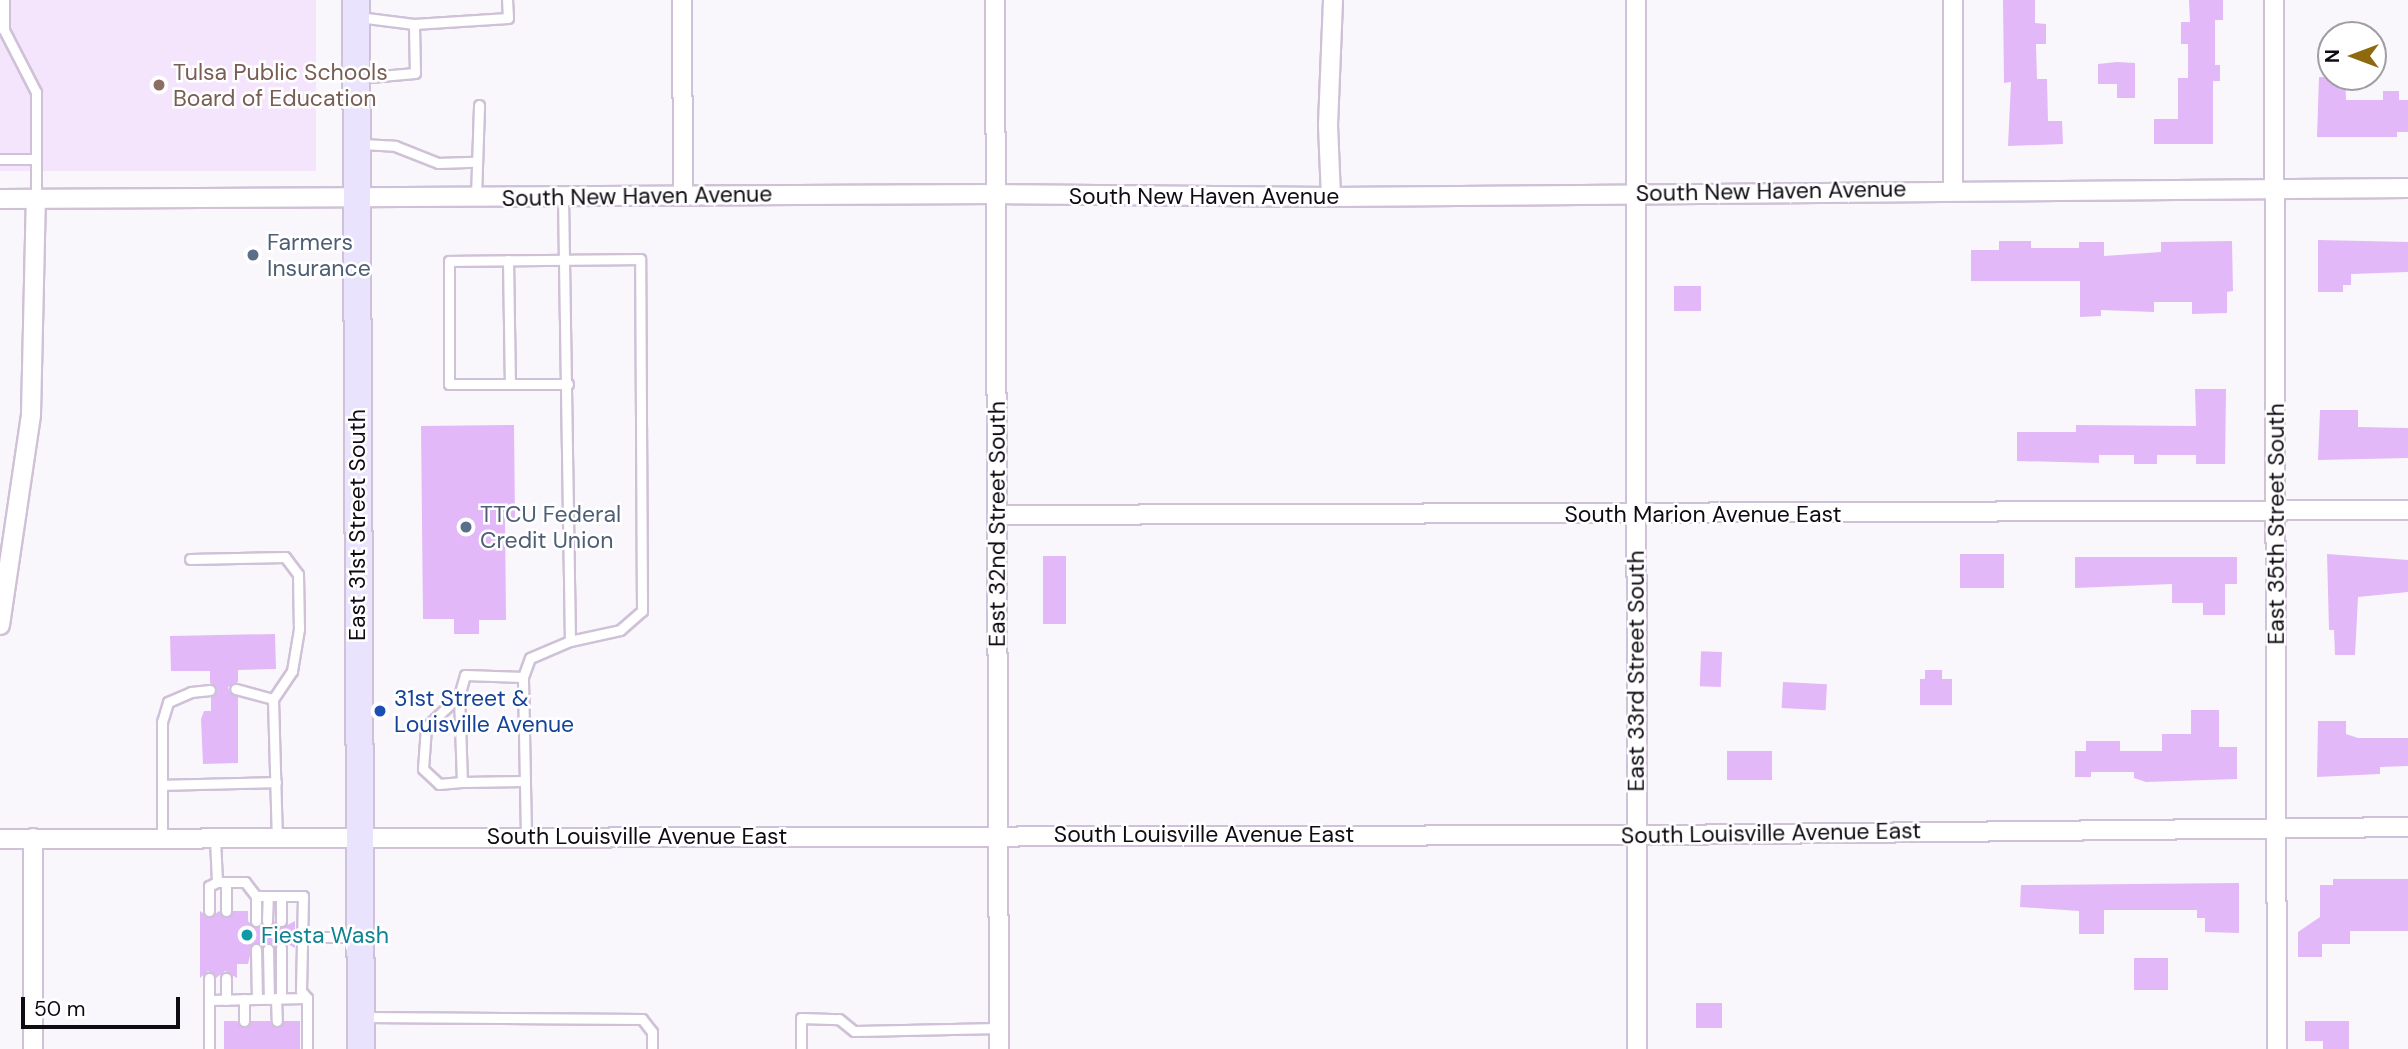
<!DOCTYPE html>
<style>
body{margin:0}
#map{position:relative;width:2408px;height:1049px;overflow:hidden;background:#faf7fc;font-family:"DM Sans",sans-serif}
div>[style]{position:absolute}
.built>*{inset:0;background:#f4e5fc;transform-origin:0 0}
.building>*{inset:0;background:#e3b8f8;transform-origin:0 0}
.roads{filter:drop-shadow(2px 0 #cfc1d7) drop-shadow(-2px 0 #cfc1d7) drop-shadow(0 2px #cfc1d7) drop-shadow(0 -2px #cfc1d7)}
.lane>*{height:9px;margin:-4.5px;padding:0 4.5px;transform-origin:4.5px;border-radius:4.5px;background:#fff}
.street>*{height:18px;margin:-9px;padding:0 9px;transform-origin:9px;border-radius:9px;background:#fff}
.secondary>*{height:26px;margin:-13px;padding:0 13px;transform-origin:13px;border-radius:13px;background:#eae3fe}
.dots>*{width:19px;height:19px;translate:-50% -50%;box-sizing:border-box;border:4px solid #fff;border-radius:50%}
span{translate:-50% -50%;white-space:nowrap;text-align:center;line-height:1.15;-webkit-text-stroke:5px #fff;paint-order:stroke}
.education-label{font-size:23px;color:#785e54}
.left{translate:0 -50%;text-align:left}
.street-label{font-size:23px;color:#100b13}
.service-label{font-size:23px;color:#4e5e75}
.transit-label{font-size:23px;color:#164399}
.culture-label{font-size:23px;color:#0d838f}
.north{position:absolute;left:2317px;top:21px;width:70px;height:70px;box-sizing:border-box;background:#fff;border:2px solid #9f9da1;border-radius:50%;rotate:270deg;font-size:19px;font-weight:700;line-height:28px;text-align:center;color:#100b13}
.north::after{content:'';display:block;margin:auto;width:24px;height:32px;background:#8f690e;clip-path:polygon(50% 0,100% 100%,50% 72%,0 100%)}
.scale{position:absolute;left:21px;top:997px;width:159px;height:32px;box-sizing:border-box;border:4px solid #100b13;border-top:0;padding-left:9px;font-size:21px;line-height:24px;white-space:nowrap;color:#100b13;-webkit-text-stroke:5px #fff;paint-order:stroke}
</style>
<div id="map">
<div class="built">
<i style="left:0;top:0;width:316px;height:171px"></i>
</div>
<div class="building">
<i style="clip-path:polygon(2003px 0,2035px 0,2035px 23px,2046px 24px,2046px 44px,2036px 44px,2037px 79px,2047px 79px,2048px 121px,2062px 121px,2063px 144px,2008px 146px,2011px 82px,2004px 83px)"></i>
<i style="clip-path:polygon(2189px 0,2223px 0,2223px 20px,2215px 20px,2215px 65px,2220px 65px,2220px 81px,2213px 81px,2213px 144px,2154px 144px,2154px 119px,2178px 119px,2178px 78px,2188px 78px,2188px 44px,2181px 44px,2181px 22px,2190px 22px)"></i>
<i style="clip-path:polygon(2117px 62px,2135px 63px,2135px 98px,2117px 98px,2117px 84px,2098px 84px,2098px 64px)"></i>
<i style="clip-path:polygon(2319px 77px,2345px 77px,2346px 100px,2383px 100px,2383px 91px,2399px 91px,2399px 100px,2408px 100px,2408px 132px,2397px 132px,2397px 137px,2317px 137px)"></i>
<i style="clip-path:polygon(2318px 240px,2408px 242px,2408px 272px,2351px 274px,2351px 285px,2343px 285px,2343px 292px,2318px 292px)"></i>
<i style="clip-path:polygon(1999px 241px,2031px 241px,2031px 248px,2079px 248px,2079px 242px,2104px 242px,2104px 256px,2161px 252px,2161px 242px,2232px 241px,2233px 291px,2227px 292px,2227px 313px,2192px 314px,2192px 302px,2154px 302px,2154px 312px,2101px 310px,2101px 316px,2080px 317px,2080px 281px,1971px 281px,1971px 250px,1999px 250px)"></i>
<i style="left:1674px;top:286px;width:27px;height:25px"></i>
<i style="clip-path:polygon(2195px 389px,2226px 389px,2225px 464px,2196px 464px,2196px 455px,2157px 455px,2157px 464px,2134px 464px,2134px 455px,2099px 455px,2099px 463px,2017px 461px,2017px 432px,2076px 432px,2076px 425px,2196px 426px)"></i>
<i style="clip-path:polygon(2320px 410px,2358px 410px,2358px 427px,2408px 428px,2408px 458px,2318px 460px)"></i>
<i style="clip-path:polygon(514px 425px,515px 519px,505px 519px,506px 620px,479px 620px,479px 634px,454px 634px,454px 619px,423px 619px,421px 426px)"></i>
<i style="left:1960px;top:554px;width:44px;height:34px"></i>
<i style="clip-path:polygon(2327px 554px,2408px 560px,2408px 592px,2358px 597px,2355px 655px,2335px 655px,2334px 630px,2329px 630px)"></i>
<i style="left:1043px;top:556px;width:23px;height:68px"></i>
<i style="clip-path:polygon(2075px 557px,2237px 557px,2237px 584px,2225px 584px,2225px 615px,2203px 615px,2203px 603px,2172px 603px,2172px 584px,2075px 588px)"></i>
<i style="clip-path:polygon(275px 634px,276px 669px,238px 670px,238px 682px,228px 687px,230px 693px,238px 697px,238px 763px,203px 764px,201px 719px,204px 711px,211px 711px,211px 697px,217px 689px,210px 683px,210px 671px,171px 671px,170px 636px)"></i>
<i style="left:1722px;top:652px;width:35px;height:21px;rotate:92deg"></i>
<i style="clip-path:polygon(1925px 670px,1942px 670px,1942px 679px,1952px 679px,1952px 705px,1920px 705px,1920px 679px,1925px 679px)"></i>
<i style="left:1783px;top:682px;width:44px;height:26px;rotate:3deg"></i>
<i style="clip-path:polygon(2191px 710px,2219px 710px,2219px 747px,2237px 747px,2237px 779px,2146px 782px,2134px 778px,2134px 772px,2091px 772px,2091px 777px,2075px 777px,2075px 751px,2086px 751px,2086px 741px,2120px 741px,2120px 751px,2162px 751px,2162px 734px,2191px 734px)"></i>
<i style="clip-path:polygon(2318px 721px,2346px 721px,2346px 734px,2358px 738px,2408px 738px,2408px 766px,2380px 767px,2380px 774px,2317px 777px)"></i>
<i style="left:1772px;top:751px;width:29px;height:45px;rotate:90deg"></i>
<i style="clip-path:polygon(2333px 879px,2408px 879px,2408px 931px,2350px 931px,2350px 944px,2322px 944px,2322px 957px,2298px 957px,2298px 932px,2320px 917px,2320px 885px,2333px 885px)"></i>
<i style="clip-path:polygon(2239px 883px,2239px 933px,2205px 932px,2205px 918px,2197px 918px,2197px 910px,2104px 910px,2104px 934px,2079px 934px,2079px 911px,2020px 907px,2021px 885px)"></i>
<i style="clip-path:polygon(200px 911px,210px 918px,219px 911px,227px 918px,233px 911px,248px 911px,248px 921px,255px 928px,270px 927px,274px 921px,282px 928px,295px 921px,295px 948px,282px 941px,274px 946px,253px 943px,248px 964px,237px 964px,237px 978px,225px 971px,216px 978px,208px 971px,200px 978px)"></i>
<i style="left:2134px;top:958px;width:34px;height:32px"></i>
<i style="left:1696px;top:1003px;width:26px;height:25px"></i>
<i style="clip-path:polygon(224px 1021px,237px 1021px,243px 1028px,251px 1021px,270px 1021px,277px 1028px,284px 1021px,300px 1021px,300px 1049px,224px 1049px)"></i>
<i style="clip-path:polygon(2305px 1021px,2349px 1021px,2349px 1049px,2323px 1049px,2323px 1041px,2305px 1041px)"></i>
</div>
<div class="roads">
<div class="lane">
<i style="left:4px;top:0;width:30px;rotate:90deg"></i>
<i style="left:4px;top:30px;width:70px;rotate:62.7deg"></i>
<i style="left:36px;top:92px;width:107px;rotate:90deg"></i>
<i style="left:414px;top:24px;width:94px;rotate:-3.7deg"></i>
<i style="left:508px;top:18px;width:18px;rotate:-93deg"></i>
<i style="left:358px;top:78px;width:57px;rotate:-5deg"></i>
<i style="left:415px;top:73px;width:49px;rotate:-91.2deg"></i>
<i style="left:414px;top:24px;width:56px;rotate:-172.9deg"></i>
<i style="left:361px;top:144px;width:34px;rotate:3deg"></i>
<i style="left:395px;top:146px;width:46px;rotate:21.6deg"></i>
<i style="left:438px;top:163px;width:37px;rotate:-2deg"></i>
<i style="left:0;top:159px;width:35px"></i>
<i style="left:476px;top:197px;width:92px;rotate:-88.1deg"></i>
<i style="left:563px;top:197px;width:444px;rotate:89.1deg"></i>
<i style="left:508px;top:260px;width:124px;rotate:89.1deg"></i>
<i style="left:190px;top:559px;width:95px;rotate:-1.2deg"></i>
<i style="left:285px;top:557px;width:21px;rotate:53deg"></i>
<i style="left:298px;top:574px;width:55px;rotate:89deg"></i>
<i style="left:299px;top:629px;width:43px;rotate:99.5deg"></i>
<i style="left:292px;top:671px;width:34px;rotate:124deg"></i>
<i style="left:273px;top:699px;width:39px;rotate:-165deg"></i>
<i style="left:523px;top:677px;width:58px;rotate:-178deg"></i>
<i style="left:465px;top:675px;width:22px;rotate:106deg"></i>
<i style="left:459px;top:696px;width:86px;rotate:88deg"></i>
<i style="left:462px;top:782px;width:62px;rotate:-0.9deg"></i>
<i style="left:459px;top:696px;width:45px;rotate:136.8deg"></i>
<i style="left:426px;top:727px;width:42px;rotate:94.1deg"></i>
<i style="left:423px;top:769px;width:22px;rotate:43deg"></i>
<i style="left:439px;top:784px;width:23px;rotate:-5deg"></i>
<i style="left:273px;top:699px;width:139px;rotate:88.4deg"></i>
<i style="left:162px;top:785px;width:114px;rotate:-1.5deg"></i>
<i style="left:526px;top:836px;width:159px;rotate:-91.1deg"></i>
<i style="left:523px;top:677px;width:20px;rotate:-70deg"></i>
<i style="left:530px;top:658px;width:43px;rotate:-23deg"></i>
<i style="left:570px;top:641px;width:51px;rotate:-12.4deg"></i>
<i style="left:620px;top:630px;width:29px;rotate:-41deg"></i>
<i style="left:642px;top:611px;width:352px;rotate:-90.3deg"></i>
<i style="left:640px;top:259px;width:191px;rotate:179.4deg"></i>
<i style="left:449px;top:261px;width:123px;rotate:90deg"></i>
<i style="left:449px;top:384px;width:119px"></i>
<i style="left:162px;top:838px;width:116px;rotate:-90deg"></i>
<i style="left:162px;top:722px;width:21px;rotate:-73deg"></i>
<i style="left:168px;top:702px;width:25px;rotate:-23deg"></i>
<i style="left:191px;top:692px;width:19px;rotate:-6deg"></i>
<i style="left:215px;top:839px;width:43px;rotate:87.3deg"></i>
<i style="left:217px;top:882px;width:28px"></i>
<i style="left:245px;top:882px;width:18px;rotate:52deg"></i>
<i style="left:256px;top:896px;width:47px"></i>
<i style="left:303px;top:896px;width:95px;rotate:91.2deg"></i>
<i style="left:301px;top:991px;width:9px;rotate:49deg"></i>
<i style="left:307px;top:998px;width:51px;rotate:90deg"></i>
<i style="left:226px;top:883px;width:28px;rotate:90deg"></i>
<i style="left:256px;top:896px;width:25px;rotate:90deg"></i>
<i style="left:281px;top:896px;width:25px;rotate:90deg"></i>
<i style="left:209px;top:911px;width:25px;rotate:-90deg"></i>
<i style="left:209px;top:886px;width:9px;rotate:-27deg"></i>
<i style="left:267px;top:921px;width:25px;rotate:-88deg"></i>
<i style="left:302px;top:937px;width:58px"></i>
<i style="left:281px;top:948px;width:50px;rotate:90deg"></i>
<i style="left:256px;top:949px;width:50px;rotate:88.9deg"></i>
<i style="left:268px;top:949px;width:50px;rotate:88.9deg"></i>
<i style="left:209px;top:978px;width:71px;rotate:90deg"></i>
<i style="left:226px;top:978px;width:22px;rotate:90deg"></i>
<i style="left:276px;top:998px;width:23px;rotate:88deg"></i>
<i style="left:244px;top:999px;width:22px;rotate:90deg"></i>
<i style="left:209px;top:1000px;width:98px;rotate:-1.2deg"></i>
<i style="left:364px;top:1017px;width:278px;rotate:0.4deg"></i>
<i style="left:642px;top:1019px;width:16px;rotate:52deg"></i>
<i style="left:652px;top:1032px;width:17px;rotate:90deg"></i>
<i style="left:801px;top:1049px;width:31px;rotate:-90deg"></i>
<i style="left:801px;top:1018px;width:38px;rotate:2deg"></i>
<i style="left:839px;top:1019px;width:19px;rotate:39deg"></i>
<i style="left:854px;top:1031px;width:145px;rotate:-1.2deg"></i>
</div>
<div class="street">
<i style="left:682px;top:0;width:195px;rotate:89.7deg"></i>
<i style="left:995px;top:0;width:1049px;rotate:89.78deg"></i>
<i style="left:1636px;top:0;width:1049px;rotate:89.95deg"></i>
<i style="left:1953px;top:0;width:189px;rotate:90deg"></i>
<i style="left:2274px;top:0;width:1049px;rotate:89.84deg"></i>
<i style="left:1331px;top:197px;width:72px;rotate:-92.4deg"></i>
<i style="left:1328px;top:125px;width:125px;rotate:-87.7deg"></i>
<i style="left:0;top:199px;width:995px;rotate:-0.29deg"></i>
<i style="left:995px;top:194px;width:336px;rotate:0.5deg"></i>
<i style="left:1331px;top:197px;width:1077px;rotate:-0.48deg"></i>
<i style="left:998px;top:515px;width:1410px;rotate:-0.2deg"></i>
<i style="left:0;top:625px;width:213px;rotate:-81.6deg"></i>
<i style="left:31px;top:414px;width:215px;rotate:-88.7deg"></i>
<i style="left:33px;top:838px;width:211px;rotate:90deg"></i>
<i style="left:0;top:839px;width:1660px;rotate:-0.14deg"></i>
<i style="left:1660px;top:835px;width:748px;rotate:-0.61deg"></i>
</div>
<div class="secondary">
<i style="left:356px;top:0;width:1049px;rotate:89.73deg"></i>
</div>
</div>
<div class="dots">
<i style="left:159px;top:85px;background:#8d6e63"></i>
<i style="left:253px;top:255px;background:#5c6f8a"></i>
<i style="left:466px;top:527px;background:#5c6f8a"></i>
<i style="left:380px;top:711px;background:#1a4fb4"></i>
<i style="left:247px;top:935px;background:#0f9aa8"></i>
</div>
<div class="education-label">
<span class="left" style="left:173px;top:85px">Tulsa Public Schools<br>Board of Education</span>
</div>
<div class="street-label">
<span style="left:1771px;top:191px;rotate:-1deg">South New Haven Avenue</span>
<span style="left:637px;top:196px;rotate:-1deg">South New Haven Avenue</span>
<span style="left:1204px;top:196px">South New Haven Avenue</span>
<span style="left:1703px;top:514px">South Marion Avenue East</span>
<span style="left:997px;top:524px;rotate:-90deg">East 32nd Street South</span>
<span style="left:2276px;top:524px;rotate:-90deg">East 35th Street South</span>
<span style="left:357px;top:525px;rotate:-90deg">East 31st Street South</span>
<span style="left:1636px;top:671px;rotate:-90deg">East 33rd Street South</span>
<span style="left:1771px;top:833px;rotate:-1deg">South Louisville Avenue East</span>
<span style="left:1204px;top:834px">South Louisville Avenue East</span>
<span style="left:637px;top:836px">South Louisville Avenue East</span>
</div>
<div class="service-label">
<span class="left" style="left:267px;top:255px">Farmers<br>Insurance</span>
<span class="left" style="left:480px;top:527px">TTCU Federal<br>Credit Union</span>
</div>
<div class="transit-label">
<span class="left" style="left:394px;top:711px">31st Street &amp;<br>Louisville Avenue</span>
</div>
<div class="culture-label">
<span class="left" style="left:261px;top:935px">Fiesta Wash</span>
</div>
<div class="north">N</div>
<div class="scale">50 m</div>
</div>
